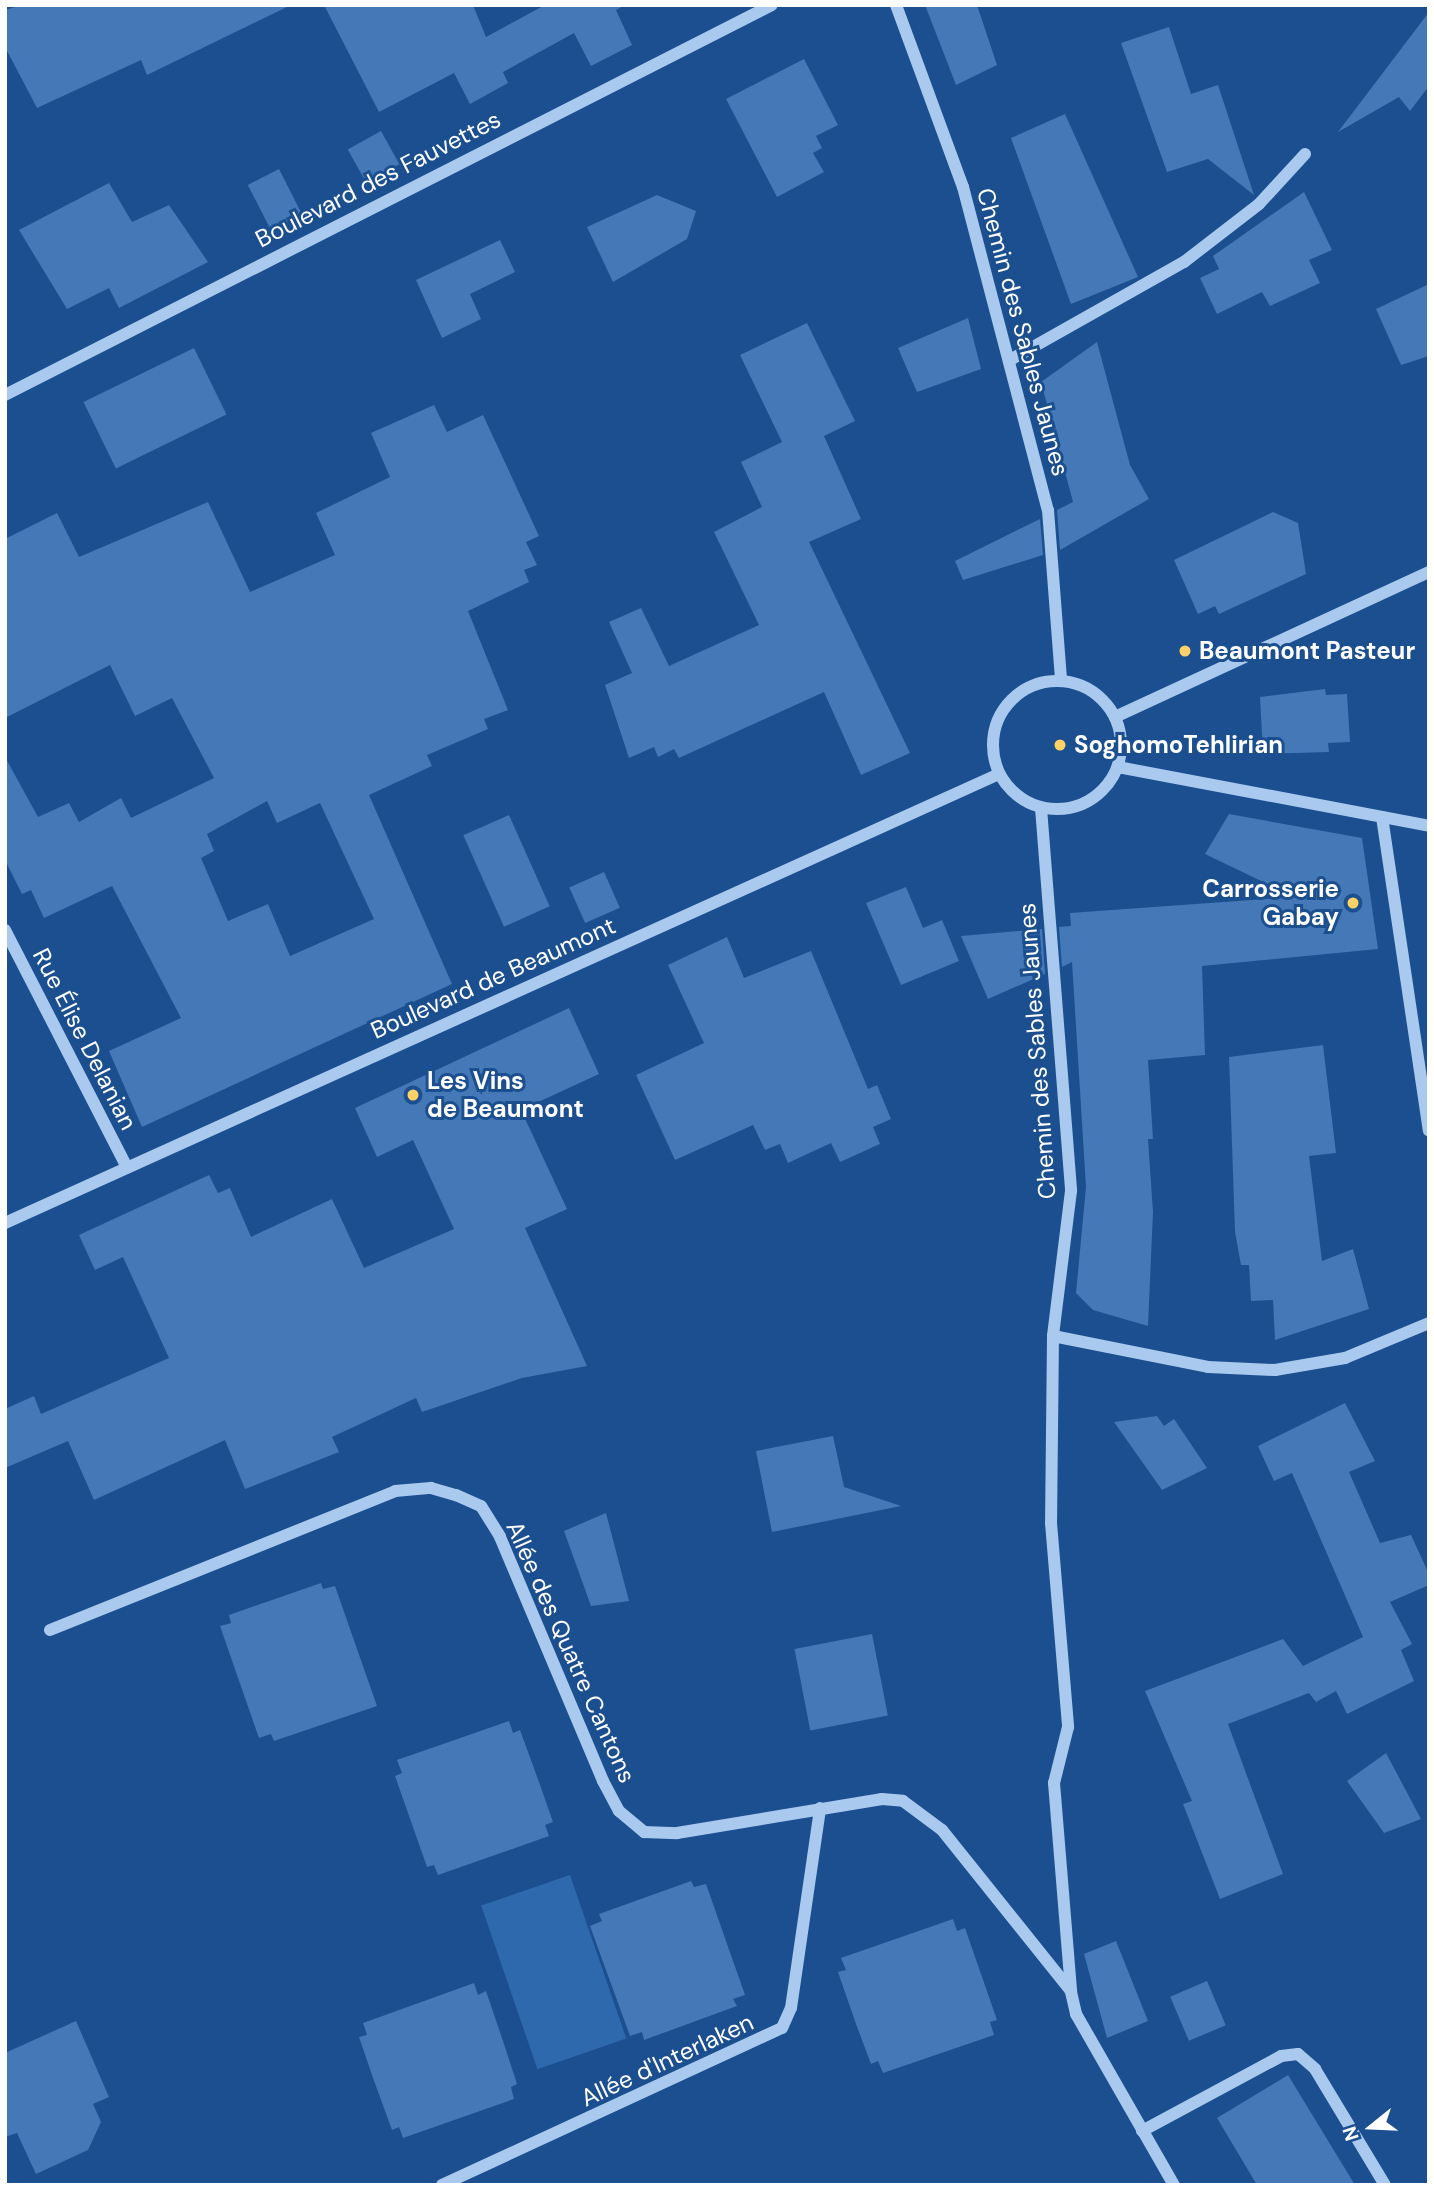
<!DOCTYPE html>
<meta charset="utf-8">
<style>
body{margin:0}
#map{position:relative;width:1434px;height:2190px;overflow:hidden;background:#1b4f8f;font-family:"DM Sans",sans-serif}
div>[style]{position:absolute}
.green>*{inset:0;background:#2e69ad;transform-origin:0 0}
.building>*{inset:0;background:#4478b7;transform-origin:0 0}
.minor>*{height:12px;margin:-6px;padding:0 6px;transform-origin:6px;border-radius:6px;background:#a9c9ee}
.minor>.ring{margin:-6px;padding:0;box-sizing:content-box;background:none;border:12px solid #a9c9ee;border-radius:50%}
.dots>*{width:19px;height:19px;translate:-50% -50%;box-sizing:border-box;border:4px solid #1b4f8f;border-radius:50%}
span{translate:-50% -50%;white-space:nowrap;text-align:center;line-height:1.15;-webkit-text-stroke:6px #1b4f8f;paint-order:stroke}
.street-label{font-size:24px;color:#fff}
.poi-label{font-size:24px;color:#fff;font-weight:700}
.left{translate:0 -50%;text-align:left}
.right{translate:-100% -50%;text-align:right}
.frame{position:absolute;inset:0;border:7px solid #fff;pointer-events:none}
.north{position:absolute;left:1336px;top:2092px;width:70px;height:70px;-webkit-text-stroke:5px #1b4f8f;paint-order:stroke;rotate:252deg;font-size:19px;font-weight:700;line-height:28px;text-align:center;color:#fff}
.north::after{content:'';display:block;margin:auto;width:24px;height:32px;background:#fff;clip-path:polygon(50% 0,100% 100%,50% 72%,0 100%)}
</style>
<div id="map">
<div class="green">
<i style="left:570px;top:1875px;width:173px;height:94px;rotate:71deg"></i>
</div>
<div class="building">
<i style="clip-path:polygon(22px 5px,291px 5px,147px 75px,141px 60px,37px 108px,5px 47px,5px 10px)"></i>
<i style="clip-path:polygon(324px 5px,473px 5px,486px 37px,545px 5px,625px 5px,616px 10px,632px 45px,591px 66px,574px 33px,503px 72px,508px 83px,470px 104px,454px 73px,379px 112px)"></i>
<i style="clip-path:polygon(925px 5px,977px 5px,997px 65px,956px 85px)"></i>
<i style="clip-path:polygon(1429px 12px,1429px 86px,1410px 111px,1399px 97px,1338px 132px)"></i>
<i style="clip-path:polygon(1169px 27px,1191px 94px,1218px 85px,1254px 195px,1208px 159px,1167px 172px,1121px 43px)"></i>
<i style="clip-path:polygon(804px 59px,838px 125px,816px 136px,822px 148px,813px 153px,824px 172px,777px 197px,726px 99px)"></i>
<i style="clip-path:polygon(1065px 114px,1138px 277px,1071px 304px,1011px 138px)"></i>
<i style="left:381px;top:131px;width:38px;height:38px;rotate:61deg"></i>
<i style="left:279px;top:169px;width:51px;height:35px;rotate:63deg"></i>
<i style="clip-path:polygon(109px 183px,132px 222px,169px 205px,208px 262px,119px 308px,109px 288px,67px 309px,19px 230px)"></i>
<i style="clip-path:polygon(1304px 192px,1332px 250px,1309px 260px,1320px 283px,1270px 306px,1262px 292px,1217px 314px,1200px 278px,1219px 269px,1213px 256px)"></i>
<i style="clip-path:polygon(657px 195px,696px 211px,687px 239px,613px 282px,587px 227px)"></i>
<i style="clip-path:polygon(500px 240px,515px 272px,470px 294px,481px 319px,442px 338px,416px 280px)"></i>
<i style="clip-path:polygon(1429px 284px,1429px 356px,1401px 365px,1376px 309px)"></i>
<i style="clip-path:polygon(968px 318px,981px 369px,917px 392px,898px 348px)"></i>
<i style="clip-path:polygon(807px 323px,855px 421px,824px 436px,861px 519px,809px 542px,910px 753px,861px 775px,824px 692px,679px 758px,674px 749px,658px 757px,654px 747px,629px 758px,605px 685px,632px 673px,609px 622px,641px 608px,669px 666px,759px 625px,714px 532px,762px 507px,741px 462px,782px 442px,740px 355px)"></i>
<i style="clip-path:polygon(1097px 342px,1130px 465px,1149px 499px,1060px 550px,1057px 510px,1073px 502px,1041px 382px)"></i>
<i style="left:194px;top:348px;width:74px;height:123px;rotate:64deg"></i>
<i style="clip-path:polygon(evenodd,434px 405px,447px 432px,483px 415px,539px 536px,526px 542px,537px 565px,524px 570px,529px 582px,468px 611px,508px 710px,484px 719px,488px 729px,427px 755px,432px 766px,369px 795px,452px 984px,142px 1127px,109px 1051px,181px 1018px,112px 886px,44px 918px,31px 890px,22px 894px,5px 860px,5px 757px,38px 817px,69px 803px,79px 822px,121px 798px,131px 818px,214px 778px,172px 698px,135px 716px,110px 665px,5px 718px,5px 539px,57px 513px,79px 557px,208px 502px,250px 592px,335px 555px,316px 513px,390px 477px,371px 433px,434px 405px,267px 801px,277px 823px,320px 803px,374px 919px,290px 956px,268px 904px,228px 921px,201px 858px,214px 851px,207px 834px,267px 801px)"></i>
<i style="clip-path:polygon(1273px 512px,1298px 523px,1306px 574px,1219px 614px,1215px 606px,1198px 614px,1174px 560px)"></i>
<i style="clip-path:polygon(1040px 519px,1043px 555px,963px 580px,955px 561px)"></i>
<i style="clip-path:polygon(1325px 689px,1326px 695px,1347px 694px,1350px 742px,1328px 743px,1329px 752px,1263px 754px,1260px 697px)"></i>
<i style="clip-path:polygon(1229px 814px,1362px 838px,1378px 949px,1202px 966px,1205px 1055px,1148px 1060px,1153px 1139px,1148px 1139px,1153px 1212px,1148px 1326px,1093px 1310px,1076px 1293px,1086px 1187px,1072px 962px,1062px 967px,1059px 927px,1071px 926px,1070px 913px,1294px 897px,1205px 854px)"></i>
<i style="left:509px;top:815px;width:100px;height:50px;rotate:66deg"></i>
<i style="left:604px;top:872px;width:39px;height:38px;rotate:66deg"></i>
<i style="clip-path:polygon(906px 887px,923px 928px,942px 920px,959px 961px,901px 985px,866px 903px)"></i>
<i style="clip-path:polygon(1042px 929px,1045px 974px,988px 999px,961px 936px)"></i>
<i style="clip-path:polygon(727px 937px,744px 978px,811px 951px,868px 1089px,877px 1085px,891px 1119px,873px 1127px,880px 1144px,840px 1162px,831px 1143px,788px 1163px,780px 1144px,765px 1150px,753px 1125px,675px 1160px,636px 1075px,704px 1043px,668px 965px)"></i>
<i style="clip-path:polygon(569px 1008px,599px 1074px,521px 1110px,567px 1209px,525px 1228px,587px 1366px,522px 1378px,422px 1412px,416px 1398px,332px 1437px,339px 1452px,245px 1489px,225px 1440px,94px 1500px,68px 1441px,5px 1468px,5px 1409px,34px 1396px,41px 1414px,169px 1358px,123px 1257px,95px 1270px,79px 1235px,209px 1175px,218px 1193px,230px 1188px,251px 1237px,332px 1199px,364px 1268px,454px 1229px,413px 1140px,377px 1157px,355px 1108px)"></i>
<i style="clip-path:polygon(1323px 1045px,1336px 1153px,1309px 1156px,1322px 1261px,1353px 1249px,1369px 1309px,1275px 1340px,1273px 1300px,1251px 1301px,1249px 1265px,1241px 1265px,1235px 1232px,1229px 1057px)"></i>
<i style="clip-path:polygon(1345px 1403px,1375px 1461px,1349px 1472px,1380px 1543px,1411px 1535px,1429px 1574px,1429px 1585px,1390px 1602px,1412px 1644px,1401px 1650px,1414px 1681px,1347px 1714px,1336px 1691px,1316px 1702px,1309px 1693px,1228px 1724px,1283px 1874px,1220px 1899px,1183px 1804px,1192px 1801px,1145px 1691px,1283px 1639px,1303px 1666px,1363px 1637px,1292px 1473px,1274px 1481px,1258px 1446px)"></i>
<i style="clip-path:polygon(1157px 1416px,1164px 1426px,1174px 1419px,1207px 1468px,1162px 1490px,1114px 1422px)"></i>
<i style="clip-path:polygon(833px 1436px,844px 1487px,901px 1506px,772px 1532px,756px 1451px)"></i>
<i style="clip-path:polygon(606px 1513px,629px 1601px,591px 1606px,564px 1531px)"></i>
<i style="clip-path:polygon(321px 1583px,323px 1589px,335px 1586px,377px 1706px,274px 1741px,271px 1734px,259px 1738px,220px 1626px,231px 1623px,229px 1615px)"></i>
<i style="left:872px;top:1634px;width:83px;height:79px;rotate:79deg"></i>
<i style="clip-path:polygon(509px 1721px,513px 1733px,520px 1730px,539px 1782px,553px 1822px,545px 1825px,549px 1836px,438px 1875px,434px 1865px,427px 1867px,395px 1776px,402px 1773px,397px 1760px)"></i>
<i style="clip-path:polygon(1386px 1753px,1421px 1819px,1384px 1833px,1347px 1781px)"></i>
<i style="clip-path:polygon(691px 1881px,694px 1887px,706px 1884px,745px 1995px,733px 1999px,737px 2006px,644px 2040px,642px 2032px,630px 2036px,590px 1926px,602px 1921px,599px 1914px)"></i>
<i style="clip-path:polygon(953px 1919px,957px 1931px,965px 1928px,997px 2020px,990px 2022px,994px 2035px,883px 2073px,878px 2061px,871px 2064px,856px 2024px,838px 1972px,846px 1970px,841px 1958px)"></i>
<i style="clip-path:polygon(1116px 1941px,1148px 2021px,1107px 2038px,1084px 1954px)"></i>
<i style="left:1207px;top:1981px;width:48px;height:40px;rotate:67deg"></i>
<i style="clip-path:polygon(474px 1983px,478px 1995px,486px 1991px,504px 2044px,517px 2084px,511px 2087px,514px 2099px,403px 2138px,399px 2127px,392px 2130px,373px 2078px,359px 2037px,367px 2035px,363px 2023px)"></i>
<i style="clip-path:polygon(76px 2021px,109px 2097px,93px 2104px,101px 2122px,88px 2150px,36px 2174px,17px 2133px,5px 2137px,5px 2053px)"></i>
<i style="clip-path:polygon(1288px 2075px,1355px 2185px,1257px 2185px,1217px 2118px)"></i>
</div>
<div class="minor">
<i style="left:896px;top:5px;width:194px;rotate:69.8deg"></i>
<i style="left:963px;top:187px;width:334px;rotate:75.3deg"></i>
<i style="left:1048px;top:510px;width:170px;rotate:85.6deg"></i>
<i style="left:1010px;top:360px;width:200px;rotate:-29.4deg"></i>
<i style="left:1184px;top:262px;width:95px;rotate:-37.7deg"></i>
<i style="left:1259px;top:204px;width:68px;rotate:-47.4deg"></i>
<i style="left:5px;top:395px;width:860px;rotate:-26.95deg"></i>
<i class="ring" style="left:993px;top:681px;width:116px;height:116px"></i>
<i style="left:1115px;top:717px;width:346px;rotate:-24.8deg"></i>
<i style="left:1118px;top:767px;width:317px;rotate:10.7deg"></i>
<i style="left:1041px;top:808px;width:384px;rotate:85.5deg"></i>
<i style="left:1071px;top:1191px;width:146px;rotate:97.1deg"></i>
<i style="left:1053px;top:1336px;width:187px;rotate:90.6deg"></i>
<i style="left:1051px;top:1523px;width:205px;rotate:85.2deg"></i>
<i style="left:1068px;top:1727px;width:58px;rotate:104deg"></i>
<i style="left:1054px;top:1783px;width:210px;rotate:85.3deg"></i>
<i style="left:1071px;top:1992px;width:23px;rotate:77deg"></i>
<i style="left:1076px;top:2014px;width:197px;rotate:60.2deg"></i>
<i style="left:1382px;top:817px;width:317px;rotate:81.5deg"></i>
<i style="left:5px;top:930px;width:267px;rotate:62.8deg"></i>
<i style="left:5px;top:1223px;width:1091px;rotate:-24.31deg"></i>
<i style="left:1053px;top:1336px;width:158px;rotate:11.3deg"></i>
<i style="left:1208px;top:1367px;width:67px;rotate:2.6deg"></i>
<i style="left:1275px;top:1370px;width:71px;rotate:-9.7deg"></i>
<i style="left:1345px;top:1358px;width:91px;rotate:-22.6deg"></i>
<i style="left:50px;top:1630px;width:372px;rotate:-21.9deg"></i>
<i style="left:395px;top:1491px;width:36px;rotate:-5deg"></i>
<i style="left:431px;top:1488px;width:26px;rotate:16deg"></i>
<i style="left:456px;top:1495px;width:27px;rotate:24deg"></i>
<i style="left:481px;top:1506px;width:36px;rotate:58deg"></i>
<i style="left:500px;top:1537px;width:265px;rotate:67.1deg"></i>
<i style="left:603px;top:1781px;width:34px;rotate:62deg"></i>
<i style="left:619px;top:1811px;width:33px;rotate:40deg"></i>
<i style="left:644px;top:1832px;width:33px;rotate:2deg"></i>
<i style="left:677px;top:1833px;width:208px;rotate:-9.4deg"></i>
<i style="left:882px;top:1799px;width:21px;rotate:5deg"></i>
<i style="left:903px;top:1801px;width:49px;rotate:36.6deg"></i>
<i style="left:942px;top:1830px;width:206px;rotate:51.3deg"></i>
<i style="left:1142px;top:2131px;width:158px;rotate:-28.3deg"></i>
<i style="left:1281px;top:2056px;width:17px;rotate:-7deg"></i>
<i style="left:1298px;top:2054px;width:23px;rotate:41deg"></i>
<i style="left:1315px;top:2069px;width:135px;rotate:58.9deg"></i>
<i style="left:442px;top:2185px;width:374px;rotate:-24.8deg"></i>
<i style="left:782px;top:2028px;width:22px;rotate:-66deg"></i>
<i style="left:791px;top:2008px;width:202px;rotate:-81.7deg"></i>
</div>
<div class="dots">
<i style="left:1185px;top:651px;background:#ffd166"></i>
<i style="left:1060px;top:745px;background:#ffd166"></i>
<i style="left:1353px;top:903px;background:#ffd166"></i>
<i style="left:413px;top:1095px;background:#ffd166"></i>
</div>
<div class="street-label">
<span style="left:378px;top:179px;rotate:-27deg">Boulevard des Fauvettes</span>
<span style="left:1023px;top:332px;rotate:75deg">Chemin des Sables Jaunes</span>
<span style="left:493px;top:978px;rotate:-24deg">Boulevard de Beaumont</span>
<span style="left:85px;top:1039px;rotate:63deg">Rue Élise Delanian</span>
<span style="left:1037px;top:1051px;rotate:-94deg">Chemin des Sables Jaunes</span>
<span style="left:571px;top:1652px;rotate:66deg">Allée des Quatre Cantons</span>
<span style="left:667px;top:2060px;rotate:-25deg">Allée d'Interlaken</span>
</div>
<div class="poi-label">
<span class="left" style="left:1199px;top:651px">Beaumont Pasteur</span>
<span class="left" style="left:1074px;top:745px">SoghomoTehlirian</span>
<span class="right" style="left:1339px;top:903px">Carrosserie<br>Gabay</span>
<span class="left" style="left:427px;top:1095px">Les Vins<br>de Beaumont</span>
</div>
<div class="frame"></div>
<div class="north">N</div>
</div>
